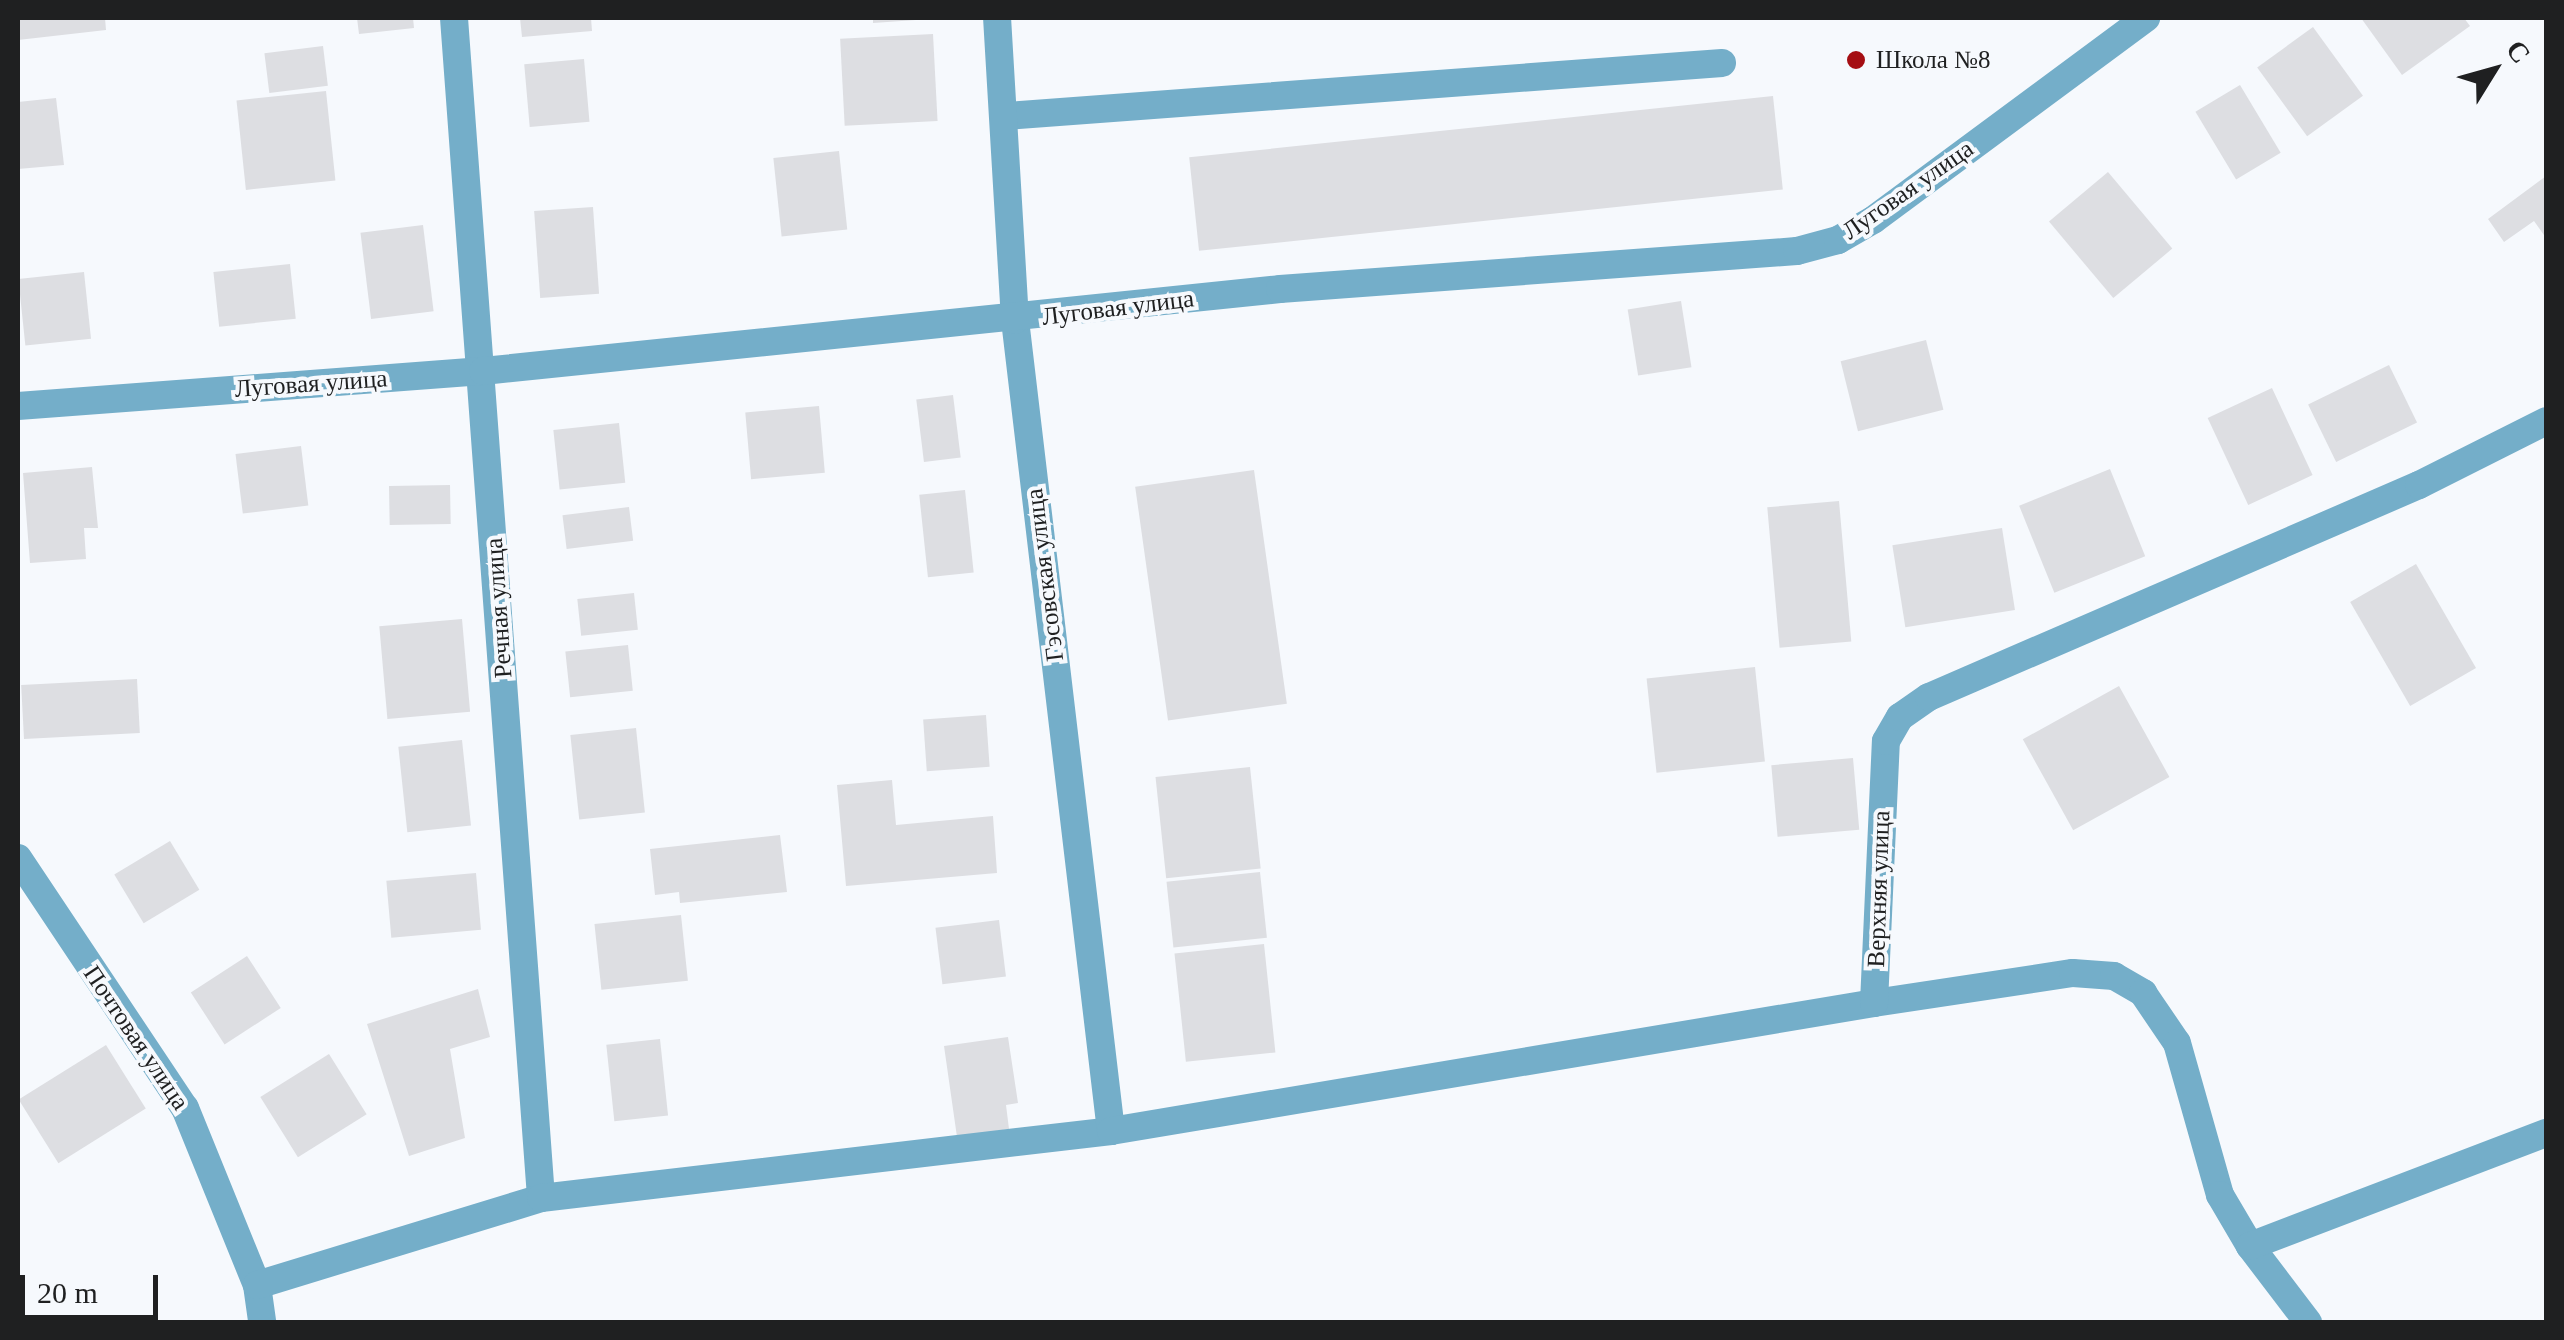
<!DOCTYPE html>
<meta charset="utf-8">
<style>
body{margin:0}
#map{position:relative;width:2564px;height:1340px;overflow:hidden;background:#f6f9fd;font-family:Georgia,serif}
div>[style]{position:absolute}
.building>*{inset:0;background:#dddee2;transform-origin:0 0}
.service>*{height:28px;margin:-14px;padding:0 14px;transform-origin:14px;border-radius:14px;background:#74aec9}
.minor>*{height:28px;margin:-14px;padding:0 14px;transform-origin:14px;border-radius:14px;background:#74aec9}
.dots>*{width:28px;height:28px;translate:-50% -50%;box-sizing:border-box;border:5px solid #f6f9fd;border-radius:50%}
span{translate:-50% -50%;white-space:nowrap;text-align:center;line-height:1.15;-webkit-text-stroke:8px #f6f9fd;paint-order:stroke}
.poi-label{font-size:25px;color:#1f2021}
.left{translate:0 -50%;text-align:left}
.street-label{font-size:25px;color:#1f2021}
.frame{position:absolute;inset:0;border:20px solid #1f2021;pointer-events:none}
.north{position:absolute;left:2444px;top:20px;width:100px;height:100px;-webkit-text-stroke:8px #f6f9fd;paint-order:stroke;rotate:53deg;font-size:28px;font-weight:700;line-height:40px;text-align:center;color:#1f2021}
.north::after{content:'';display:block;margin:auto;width:35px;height:45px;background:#1f2021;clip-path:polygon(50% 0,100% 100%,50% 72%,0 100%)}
.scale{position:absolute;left:20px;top:1275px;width:138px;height:45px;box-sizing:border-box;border:5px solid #1f2021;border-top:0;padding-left:12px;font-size:30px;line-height:35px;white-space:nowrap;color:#1f2021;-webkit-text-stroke:8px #f6f9fd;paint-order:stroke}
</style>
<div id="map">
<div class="building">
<i style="clip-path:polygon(18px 18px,105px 18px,106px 30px,18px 40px)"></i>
<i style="clip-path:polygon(357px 18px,413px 18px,414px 28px,359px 34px)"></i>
<i style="clip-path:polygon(520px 18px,591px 18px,592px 31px,522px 37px)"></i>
<i style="clip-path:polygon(873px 18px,915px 18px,916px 20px,873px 23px)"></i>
<i style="clip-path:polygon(2361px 18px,2464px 18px,2470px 26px,2402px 75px)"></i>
<i style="left:2313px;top:27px;width:85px;height:69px;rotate:54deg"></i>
<i style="left:933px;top:34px;width:87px;height:93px;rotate:87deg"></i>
<i style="left:323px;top:46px;width:40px;height:59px;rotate:83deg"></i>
<i style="left:584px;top:59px;width:63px;height:60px;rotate:85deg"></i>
<i style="left:2240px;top:85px;width:79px;height:52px;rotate:59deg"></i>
<i style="left:326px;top:91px;width:90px;height:90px;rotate:84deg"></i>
<i style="left:1773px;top:96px;width:94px;height:587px;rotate:84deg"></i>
<i style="clip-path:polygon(56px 98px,64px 165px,18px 169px,18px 102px)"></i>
<i style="left:839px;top:151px;width:79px;height:66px;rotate:84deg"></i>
<i style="left:2108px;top:172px;width:100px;height:77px;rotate:50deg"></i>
<i style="clip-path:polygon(2546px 176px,2546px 238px,2534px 221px,2504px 242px,2488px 219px)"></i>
<i style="left:593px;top:207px;width:87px;height:59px;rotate:86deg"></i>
<i style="left:423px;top:225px;width:87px;height:63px;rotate:83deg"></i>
<i style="left:290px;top:264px;width:55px;height:77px;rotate:84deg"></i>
<i style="left:84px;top:272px;width:67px;height:66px;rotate:84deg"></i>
<i style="left:1681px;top:301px;width:67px;height:54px;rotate:81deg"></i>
<i style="left:1926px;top:340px;width:72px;height:88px;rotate:76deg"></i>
<i style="left:2389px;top:365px;width:64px;height:90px;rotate:64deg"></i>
<i style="left:2272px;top:388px;width:96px;height:71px;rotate:65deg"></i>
<i style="left:953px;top:395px;width:63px;height:37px;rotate:83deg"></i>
<i style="left:819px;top:406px;width:67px;height:74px;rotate:85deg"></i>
<i style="left:619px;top:423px;width:60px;height:66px;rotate:84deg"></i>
<i style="left:301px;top:446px;width:60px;height:66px;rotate:83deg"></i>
<i style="clip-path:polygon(92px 467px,98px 528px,84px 528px,86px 559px,30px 563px,23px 473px)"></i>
<i style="left:2110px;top:469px;width:94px;height:98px;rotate:68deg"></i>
<i style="left:1254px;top:470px;width:236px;height:120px;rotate:82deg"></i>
<i style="left:450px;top:485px;width:39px;height:61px;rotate:89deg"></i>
<i style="left:965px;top:490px;width:83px;height:46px;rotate:84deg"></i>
<i style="left:1839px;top:501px;width:141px;height:72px;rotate:85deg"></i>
<i style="left:629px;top:507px;width:34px;height:67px;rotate:83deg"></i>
<i style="left:2002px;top:528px;width:83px;height:111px;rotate:81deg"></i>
<i style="left:2416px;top:564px;width:120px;height:76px;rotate:60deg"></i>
<i style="left:634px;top:593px;width:37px;height:57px;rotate:84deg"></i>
<i style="left:462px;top:619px;width:93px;height:83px;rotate:85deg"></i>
<i style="left:628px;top:645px;width:46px;height:63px;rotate:84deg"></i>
<i style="left:1755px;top:667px;width:95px;height:109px;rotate:84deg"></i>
<i style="left:137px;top:679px;width:54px;height:116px;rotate:87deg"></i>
<i style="left:2119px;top:686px;width:104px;height:110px;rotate:61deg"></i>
<i style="left:986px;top:715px;width:52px;height:63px;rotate:86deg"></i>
<i style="left:636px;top:728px;width:85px;height:66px;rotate:84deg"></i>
<i style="left:462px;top:740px;width:86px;height:64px;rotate:84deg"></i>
<i style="left:1853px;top:758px;width:72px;height:82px;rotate:85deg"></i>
<i style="left:1250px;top:767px;width:102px;height:95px;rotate:84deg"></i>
<i style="clip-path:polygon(892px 780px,896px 825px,993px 816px,997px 873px,846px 886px,837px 785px)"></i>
<i style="clip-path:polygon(780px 835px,787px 892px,680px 903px,679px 892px,655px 895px,650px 849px)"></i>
<i style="left:170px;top:841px;width:57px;height:65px;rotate:59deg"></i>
<i style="left:1260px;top:872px;width:66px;height:94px;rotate:84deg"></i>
<i style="left:476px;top:873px;width:57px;height:90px;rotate:85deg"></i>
<i style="left:681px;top:915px;width:66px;height:87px;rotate:84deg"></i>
<i style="left:999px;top:920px;width:57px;height:64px;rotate:83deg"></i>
<i style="left:1264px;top:944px;width:109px;height:90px;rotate:84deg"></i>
<i style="left:247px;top:956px;width:62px;height:67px;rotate:57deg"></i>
<i style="clip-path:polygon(478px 989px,490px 1037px,450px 1049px,465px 1138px,409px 1156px,367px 1024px)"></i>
<i style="clip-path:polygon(1008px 1037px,1018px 1103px,1006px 1105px,1009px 1129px,957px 1137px,944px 1046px)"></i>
<i style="left:660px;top:1039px;width:77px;height:54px;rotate:84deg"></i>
<i style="left:106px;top:1045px;width:75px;height:103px;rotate:58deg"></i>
<i style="left:329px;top:1054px;width:71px;height:81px;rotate:58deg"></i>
</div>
<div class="service">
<i style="left:454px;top:18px;width:1183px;rotate:85.78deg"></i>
<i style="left:1005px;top:116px;width:719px;rotate:-4.23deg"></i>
<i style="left:18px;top:858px;width:301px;rotate:56.3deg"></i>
<i style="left:185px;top:1108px;width:191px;rotate:67.9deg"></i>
<i style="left:257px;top:1285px;width:37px;rotate:82deg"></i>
<i style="left:1874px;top:1003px;width:201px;rotate:-8.6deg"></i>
<i style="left:2073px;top:973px;width:41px;rotate:4.2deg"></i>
<i style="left:2114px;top:976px;width:34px;rotate:30deg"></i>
<i style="left:2143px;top:993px;width:60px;rotate:55.8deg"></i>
<i style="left:2177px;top:1043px;width:158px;rotate:74.2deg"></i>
<i style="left:2220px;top:1195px;width:59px;rotate:59.5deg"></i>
<i style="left:2250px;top:1246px;width:96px;rotate:52.7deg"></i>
<i style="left:2250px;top:1246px;width:317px;rotate:-20.9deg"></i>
<i style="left:257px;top:1285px;width:297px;rotate:-17deg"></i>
<i style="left:541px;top:1198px;width:574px;rotate:-6.7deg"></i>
<i style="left:1111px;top:1131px;width:817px;rotate:-96.75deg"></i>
<i style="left:1015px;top:320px;width:303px;rotate:-93.4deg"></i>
</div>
<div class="minor">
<i style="left:18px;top:406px;width:466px;rotate:-4.3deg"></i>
<i style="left:483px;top:371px;width:801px;rotate:-5.87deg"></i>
<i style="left:1280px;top:289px;width:518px;rotate:-4.2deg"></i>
<i style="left:1797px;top:251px;width:42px;rotate:-15deg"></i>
<i style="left:1838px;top:240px;width:40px;rotate:-29.7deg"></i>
<i style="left:1873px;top:220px;width:340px;rotate:-36.5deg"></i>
<i style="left:1111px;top:1131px;width:774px;rotate:-9.52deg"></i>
<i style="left:1874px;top:1003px;width:262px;rotate:-87.4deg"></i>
<i style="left:1886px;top:741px;width:28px;rotate:-60deg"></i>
<i style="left:1900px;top:717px;width:35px;rotate:-35deg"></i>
<i style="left:1929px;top:697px;width:534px;rotate:-23.4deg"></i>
<i style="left:2419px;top:485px;width:142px;rotate:-26.7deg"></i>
</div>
<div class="dots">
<i style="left:1856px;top:60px;background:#a50e13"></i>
</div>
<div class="poi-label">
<span class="left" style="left:1876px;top:60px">Школа №8</span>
</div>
<div class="street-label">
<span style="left:1908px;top:190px;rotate:-35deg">Луговая улица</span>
<span style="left:1118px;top:308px;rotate:-7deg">Луговая улица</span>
<span style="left:311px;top:384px;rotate:-4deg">Луговая улица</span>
<span style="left:1045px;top:575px;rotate:-97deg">Гэсовская улица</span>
<span style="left:499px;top:608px;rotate:-94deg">Речная улица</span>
<span style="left:1879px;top:889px;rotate:-88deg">Верхняя улица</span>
<span style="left:136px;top:1038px;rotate:56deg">Почтовая улица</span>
</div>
<div class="frame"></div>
<div class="north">С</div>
<div class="scale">20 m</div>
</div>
